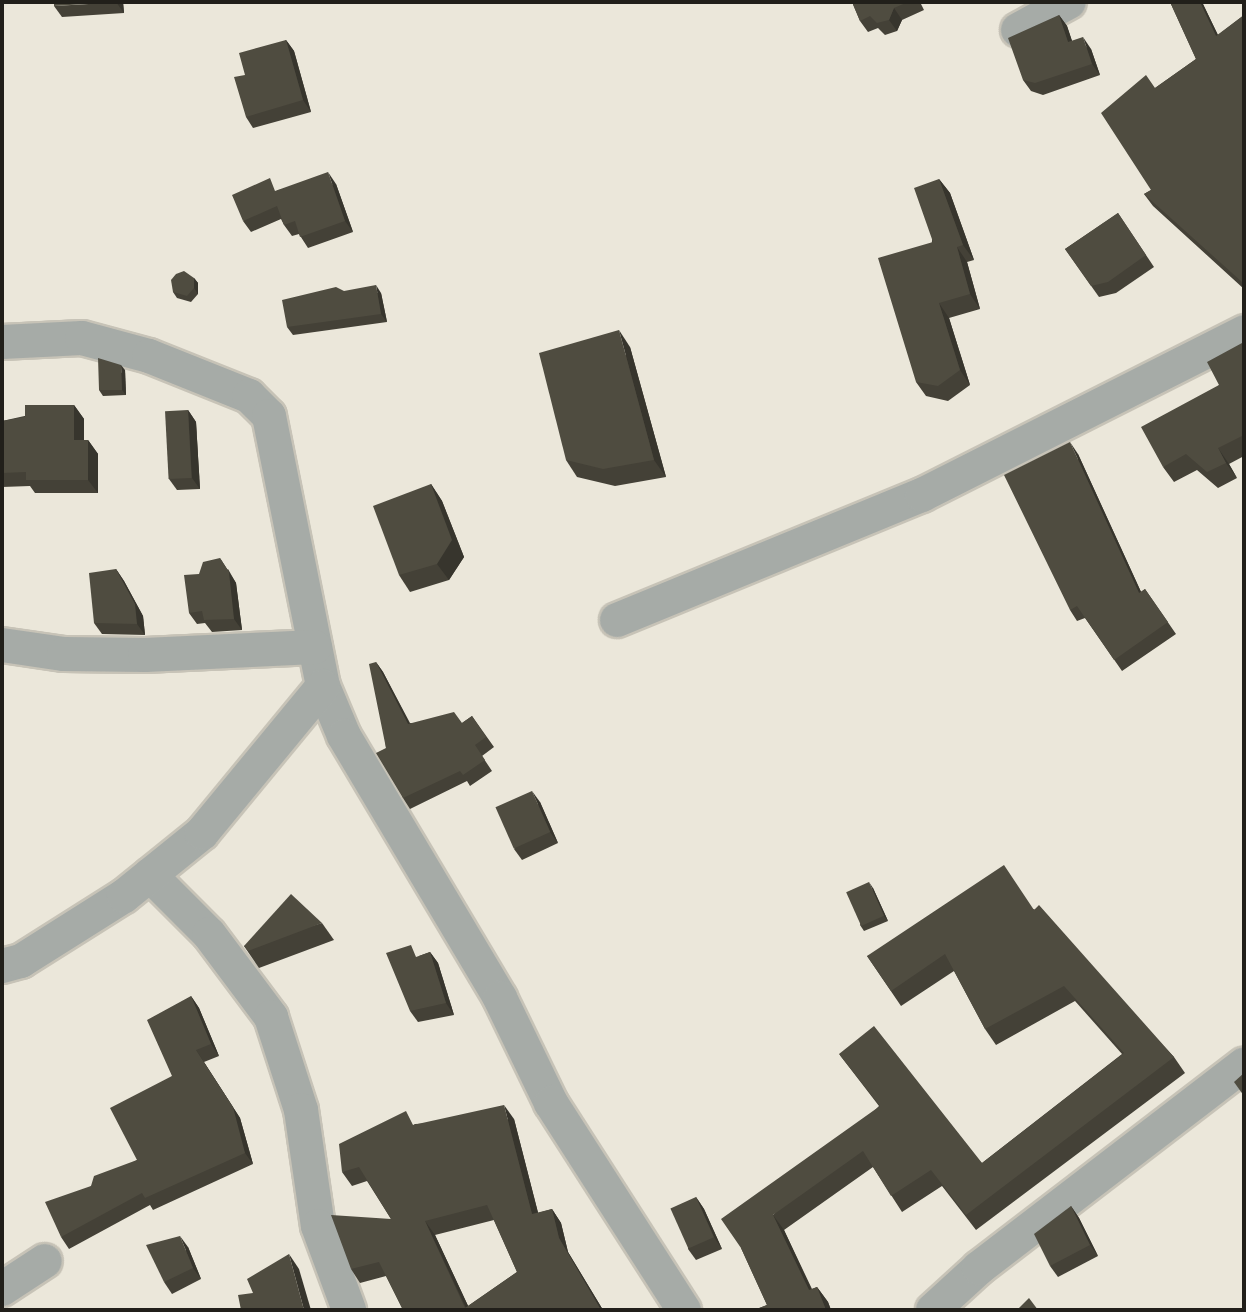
<!DOCTYPE html>
<style>
body{margin:0}
#map{position:relative;width:1246px;height:1312px;overflow:hidden;background:#ebe7da;font-family:"Asap Condensed",sans-serif}
div>[style]{position:absolute}
.roads{filter:drop-shadow(2px 0 #c7c3b7) drop-shadow(-2px 0 #c7c3b7) drop-shadow(0 2px #c7c3b7) drop-shadow(0 -2px #c7c3b7)}
.minor>*{height:34px;margin:-17px;padding:0 17px;transform-origin:17px;border-radius:17px;background:#a6aba7}
.wall>*{inset:0;background:#444137}
.shaded-wall>*{inset:0;background:#37352d}
.building>*{inset:0;background:#4f4c40;transform-origin:0 0}
span{translate:-50% -50%;white-space:nowrap;text-align:center;line-height:1.15;-webkit-text-stroke:8px #f8f5e7;paint-order:stroke}
.frame{position:absolute;inset:0;border:4px solid #211f1a;pointer-events:none}
</style>
<div id="map">
<div class="roads">
<div class="minor">
<i style="left:1018px;top:30px;width:58px;rotate:-28.8deg"></i>
<i style="left:2px;top:342px;width:80px;rotate:-2.9deg"></i>
<i style="left:82px;top:338px;width:69px;rotate:15deg"></i>
<i style="left:149px;top:356px;width:108px;rotate:21.8deg"></i>
<i style="left:249px;top:396px;width:28px;rotate:45deg"></i>
<i style="left:269px;top:416px;width:275px;rotate:78.7deg"></i>
<i style="left:323px;top:686px;width:54px;rotate:67.2deg"></i>
<i style="left:344px;top:736px;width:305px;rotate:59.2deg"></i>
<i style="left:500px;top:998px;width:117px;rotate:64.1deg"></i>
<i style="left:551px;top:1103px;width:246px;rotate:57.3deg"></i>
<i style="left:617px;top:620px;width:330px;rotate:-22.3deg"></i>
<i style="left:922px;top:495px;width:361px;rotate:-26.8deg"></i>
<i style="left:2px;top:645px;width:63px;rotate:8.3deg"></i>
<i style="left:64px;top:654px;width:81px;rotate:0.7deg"></i>
<i style="left:145px;top:655px;width:170px;rotate:-2.7deg"></i>
<i style="left:150px;top:875px;width:83px;rotate:45deg"></i>
<i style="left:209px;top:934px;width:104px;rotate:53.2deg"></i>
<i style="left:271px;top:1017px;width:98px;rotate:72.1deg"></i>
<i style="left:301px;top:1110px;width:117px;rotate:81.7deg"></i>
<i style="left:318px;top:1226px;width:90px;rotate:69.7deg"></i>
<i style="left:2px;top:966px;width:20px;rotate:-15deg"></i>
<i style="left:21px;top:961px;width:122px;rotate:-32.3deg"></i>
<i style="left:124px;top:896px;width:100px;rotate:-38.9deg"></i>
<i style="left:202px;top:833px;width:190px;rotate:-50.5deg"></i>
<i style="left:2px;top:1289px;width:51px;rotate:-33.1deg"></i>
<i style="left:933px;top:1310px;width:62px;rotate:-42.4deg"></i>
<i style="left:979px;top:1268px;width:334px;rotate:-37.5deg"></i>
</div>
</div>
<div class="wall">
<i style="clip-path:polygon(123px 2px,124px 13px,62px 17px,54px 6px)"></i>
<i style="clip-path:polygon(852px 2px,920px 2px,924px 10px,902px 20px,897px 31px,885px 35px,878px 28px,868px 32px,860px 21px)"></i>
<i style="clip-path:polygon(1170px 2px,1202px 2px,1218px 35px,1244px 15px,1244px 289px,1153px 206px,1144px 194px,1151px 190px,1155px 88px,1196px 59px)"></i>
<i style="clip-path:polygon(1059px 15px,1067px 26px,1072px 41px,1091px 49px,1100px 75px,1043px 95px,1031px 91px,1023px 80px)"></i>
<i style="clip-path:polygon(286px 40px,294px 51px,311px 112px,253px 128px,246px 117px,245px 75px)"></i>
<i style="clip-path:polygon(939px 179px,950px 193px,974px 260px,967px 262px,980px 309px,949px 318px,970px 385px,948px 401px,926px 396px,916px 382px)"></i>
<i style="clip-path:polygon(336px 184px,353px 232px,308px 248px,299px 234px,292px 236px,284px 225px,281px 219px,251px 232px,243px 221px,278px 190px)"></i>
<i style="clip-path:polygon(1118px 213px,1154px 267px,1116px 293px,1099px 297px,1065px 249px)"></i>
<i style="clip-path:polygon(194px 278px,198px 283px,198px 294px,191px 302px,177px 298px,173px 292px)"></i>
<i style="clip-path:polygon(344px 291px,381px 293px,387px 322px,293px 335px,287px 327px)"></i>
<i style="clip-path:polygon(1244px 346px,1244px 456px,1229px 464px,1237px 478px,1218px 488px,1197px 470px,1174px 482px,1163px 467px,1219px 385px)"></i>
<i style="clip-path:polygon(630px 347px,666px 477px,615px 486px,577px 477px,566px 460px)"></i>
<i style="clip-path:polygon(125px 370px,126px 395px,103px 396px,99px 390px)"></i>
<i style="clip-path:polygon(74px 405px,84px 419px,84px 440px,88px 440px,98px 454px,98px 493px,35px 493px,30px 486px,2px 487px,2px 421px)"></i>
<i style="clip-path:polygon(188px 410px,196px 422px,200px 489px,177px 490px,169px 479px)"></i>
<i style="clip-path:polygon(1078px 454px,1141px 592px,1145px 589px,1176px 634px,1122px 671px,1085px 618px,1077px 621px,1070px 610px)"></i>
<i style="clip-path:polygon(431px 484px,442px 501px,464px 557px,449px 580px,410px 592px,399px 575px)"></i>
<i style="clip-path:polygon(116px 569px,124px 581px,143px 616px,145px 635px,102px 634px,94px 623px)"></i>
<i style="clip-path:polygon(228px 569px,236px 583px,242px 630px,212px 632px,205px 623px,197px 624px,189px 613px)"></i>
<i style="clip-path:polygon(376px 662px,383px 672px,410px 723px,462px 723px,472px 716px,494px 747px,482px 756px,492px 771px,470px 786px,467px 781px,410px 809px,403px 798px,386px 748px)"></i>
<i style="clip-path:polygon(540px 802px,558px 843px,522px 860px,514px 849px)"></i>
<i style="clip-path:polygon(873px 888px,888px 921px,864px 931px,860px 925px)"></i>
<i style="clip-path:polygon(1034px 909px,1174px 1057px,1185px 1073px,976px 1230px,942px 1186px,902px 1212px,873px 1167px,784px 1230px,812px 1289px,817px 1287px,828px 1302px,831px 1310px,754px 1310px,767px 1305px,741px 1248px,879px 1106px,839px 1054px,982px 1163px,1122px 1054px,1075px 1001px,996px 1045px,985px 1029px,954px 971px,901px 1006px,867px 956px)"></i>
<i style="clip-path:polygon(322px 923px,334px 940px,259px 968px,244px 946px)"></i>
<i style="clip-path:polygon(430px 952px,438px 963px,454px 1015px,418px 1022px,410px 1011px,419px 956px)"></i>
<i style="clip-path:polygon(191px 996px,199px 1008px,219px 1056px,204px 1062px,240px 1118px,253px 1164px,153px 1210px,150px 1205px,69px 1249px,61px 1237px,91px 1186px,137px 1160px,172px 1076px)"></i>
<i style="clip-path:polygon(evenodd,514px 1119px,538px 1213px,552px 1209px,561px 1223px,568px 1252px,603px 1310px,403px 1310px,386px 1276px,360px 1283px,351px 1269px,391px 1219px,367px 1181px,352px 1186px,342px 1172px,415px 1124px,514px 1119px,494px 1220px,517px 1272px,468px 1306px,435px 1235px,494px 1220px)"></i>
<i style="clip-path:polygon(696px 1197px,704px 1209px,722px 1249px,696px 1260px,688px 1249px)"></i>
<i style="clip-path:polygon(1071px 1206px,1079px 1218px,1098px 1256px,1058px 1277px,1050px 1266px)"></i>
<i style="clip-path:polygon(188px 1247px,201px 1279px,172px 1294px,164px 1282px)"></i>
</div>
<div class="shaded-wall">
<i style="clip-path:polygon(116px 2px,123px 2px,124px 13px)"></i>
<i style="clip-path:polygon(1200px 2px,1202px 2px,1224px 48px,1216px 36px)"></i>
<i style="clip-path:polygon(894px 8px,902px 20px,897px 31px,889px 20px)"></i>
<i style="clip-path:polygon(1059px 15px,1067px 26px,1076px 53px,1068px 42px)"></i>
<i style="clip-path:polygon(1083px 37px,1091px 49px,1100px 75px,1092px 64px)"></i>
<i style="clip-path:polygon(286px 40px,294px 51px,311px 112px,303px 100px)"></i>
<i style="clip-path:polygon(328px 172px,336px 184px,353px 232px,345px 221px)"></i>
<i style="clip-path:polygon(939px 179px,950px 193px,974px 260px,963px 245px)"></i>
<i style="clip-path:polygon(957px 247px,967px 262px,980px 309px,970px 294px)"></i>
<i style="clip-path:polygon(194px 278px,198px 283px,198px 294px,194px 288px)"></i>
<i style="clip-path:polygon(376px 285px,381px 293px,387px 322px,381px 314px)"></i>
<i style="clip-path:polygon(939px 303px,949px 318px,970px 385px,960px 370px)"></i>
<i style="clip-path:polygon(619px 330px,630px 347px,666px 477px,654px 460px)"></i>
<i style="clip-path:polygon(121px 365px,125px 370px,126px 395px,122px 390px)"></i>
<i style="clip-path:polygon(74px 405px,84px 419px,84px 454px,74px 440px)"></i>
<i style="clip-path:polygon(188px 410px,196px 422px,200px 489px,192px 478px)"></i>
<i style="clip-path:polygon(88px 440px,98px 454px,98px 493px,88px 480px)"></i>
<i style="clip-path:polygon(1070px 442px,1078px 454px,1147px 605px,1139px 593px)"></i>
<i style="clip-path:polygon(1218px 448px,1229px 464px,1237px 478px,1226px 463px)"></i>
<i style="clip-path:polygon(431px 484px,442px 501px,464px 557px,449px 580px,437px 564px)"></i>
<i style="clip-path:polygon(220px 558px,236px 583px,242px 630px,234px 619px)"></i>
<i style="clip-path:polygon(116px 569px,124px 581px,143px 616px,145px 635px,137px 624px)"></i>
<i style="clip-path:polygon(376px 662px,383px 672px,415px 734px,408px 724px)"></i>
<i style="clip-path:polygon(532px 791px,540px 802px,558px 843px,550px 832px)"></i>
<i style="clip-path:polygon(869px 882px,873px 888px,888px 921px,884px 916px)"></i>
<i style="clip-path:polygon(430px 952px,438px 963px,454px 1015px,446px 1003px)"></i>
<i style="clip-path:polygon(191px 996px,199px 1008px,219px 1056px,211px 1044px)"></i>
<i style="clip-path:polygon(196px 1050px,240px 1118px,253px 1164px,245px 1153px)"></i>
<i style="clip-path:polygon(504px 1105px,514px 1119px,542px 1228px,532px 1214px)"></i>
<i style="clip-path:polygon(696px 1197px,704px 1209px,722px 1249px,714px 1237px)"></i>
<i style="clip-path:polygon(1071px 1206px,1079px 1218px,1098px 1256px,1090px 1245px)"></i>
<i style="clip-path:polygon(552px 1209px,561px 1223px,568px 1252px,603px 1310px,601px 1310px,559px 1238px)"></i>
<i style="clip-path:polygon(773px 1215px,784px 1230px,819px 1306px,809px 1290px)"></i>
<i style="clip-path:polygon(425px 1221px,435px 1235px,470px 1310px,467px 1310px)"></i>
<i style="clip-path:polygon(180px 1236px,188px 1247px,201px 1279px,193px 1268px)"></i>
<i style="clip-path:polygon(289px 1254px,299px 1269px,311px 1310px,304px 1310px)"></i>
<i style="clip-path:polygon(817px 1287px,828px 1302px,831px 1310px,826px 1310px)"></i>
</div>
<div class="building">
<i style="clip-path:polygon(54px 2px,116px 2px,54px 6px)"></i>
<i style="clip-path:polygon(852px 2px,908px 2px,894px 8px,889px 20px,877px 23px,870px 16px,860px 21px)"></i>
<i style="clip-path:polygon(1170px 2px,1200px 2px,1216px 36px,1244px 15px,1244px 280px,1242px 282px,1144px 194px,1151px 190px,1101px 113px,1146px 75px,1155px 88px,1196px 59px)"></i>
<i style="clip-path:polygon(1059px 15px,1068px 42px,1083px 37px,1092px 64px,1035px 83px,1023px 80px,1008px 38px)"></i>
<i style="clip-path:polygon(286px 40px,303px 100px,246px 117px,234px 77px,245px 75px,239px 53px)"></i>
<i style="clip-path:polygon(328px 172px,345px 221px,300px 237px,295px 221px,284px 225px,277px 206px,243px 221px,232px 195px,270px 178px,275px 191px)"></i>
<i style="clip-path:polygon(939px 179px,963px 245px,957px 247px,970px 294px,939px 303px,960px 370px,938px 386px,916px 382px,878px 258px,933px 242px,914px 188px)"></i>
<i style="clip-path:polygon(1118px 213px,1146px 255px,1108px 282px,1091px 286px,1065px 249px)"></i>
<i style="clip-path:polygon(184px 271px,194px 278px,194px 288px,187px 296px,173px 292px,171px 280px,176px 274px)"></i>
<i style="clip-path:polygon(376px 285px,381px 314px,287px 327px,282px 300px,336px 287px,344px 291px)"></i>
<i style="clip-path:polygon(619px 330px,654px 460px,603px 469px,566px 460px,539px 353px)"></i>
<i style="clip-path:polygon(1242px 343px,1244px 346px,1244px 435px,1218px 448px,1226px 463px,1207px 472px,1186px 454px,1163px 467px,1141px 427px,1219px 385px,1207px 362px)"></i>
<i style="clip-path:polygon(98px 358px,121px 365px,122px 390px,99px 390px)"></i>
<i style="clip-path:polygon(25px 405px,74px 405px,74px 440px,88px 440px,88px 480px,26px 480px,26px 472px,2px 473px,2px 421px,25px 417px)"></i>
<i style="left:188px;top:410px;width:68px;height:23px;rotate:87deg"></i>
<i style="clip-path:polygon(1070px 442px,1139px 593px,1145px 589px,1168px 622px,1114px 660px,1077px 606px,1070px 610px,1004px 475px)"></i>
<i style="clip-path:polygon(431px 484px,452px 540px,437px 564px,399px 575px,373px 506px)"></i>
<i style="clip-path:polygon(220px 558px,229px 572px,234px 619px,204px 620px,202px 611px,189px 613px,184px 575px,199px 574px,203px 562px)"></i>
<i style="clip-path:polygon(116px 569px,135px 604px,137px 624px,94px 623px,89px 573px)"></i>
<i style="clip-path:polygon(376px 662px,408px 724px,454px 712px,462px 723px,472px 716px,486px 737px,475px 745px,485px 760px,463px 775px,460px 771px,403px 798px,376px 753px,386px 748px,369px 664px)"></i>
<i style="left:532px;top:791px;width:45px;height:40px;rotate:66deg"></i>
<i style="clip-path:polygon(1004px 865px,1034px 910px,1039px 905px,1174px 1057px,966px 1215px,931px 1170px,891px 1196px,863px 1151px,773px 1215px,809px 1290px,817px 1287px,826px 1310px,754px 1310px,767px 1305px,741px 1248px,721px 1219px,880px 1106px,839px 1054px,874px 1026px,982px 1163px,1124px 1053px,1064px 986px,985px 1029px,945px 954px,891px 991px,867px 956px)"></i>
<i style="left:869px;top:882px;width:37px;height:25px;rotate:66deg"></i>
<i style="clip-path:polygon(291px 894px,322px 923px,248px 951px,244px 946px)"></i>
<i style="clip-path:polygon(411px 945px,416px 957px,430px 952px,446px 1003px,410px 1011px,386px 953px)"></i>
<i style="clip-path:polygon(191px 996px,211px 1044px,196px 1050px,233px 1107px,245px 1153px,145px 1198px,142px 1193px,61px 1237px,45px 1202px,91px 1186px,94px 1176px,137px 1160px,110px 1108px,172px 1076px,147px 1020px)"></i>
<i style="clip-path:polygon(1244px 1073px,1244px 1096px,1234px 1082px)"></i>
<i style="clip-path:polygon(evenodd,504px 1105px,532px 1214px,552px 1209px,559px 1238px,601px 1310px,403px 1310px,379px 1262px,351px 1269px,331px 1215px,391px 1219px,359px 1167px,342px 1172px,339px 1144px,406px 1111px,413px 1125px,504px 1105px,487px 1205px,517px 1272px,465px 1308px,425px 1221px,487px 1205px)"></i>
<i style="left:696px;top:1197px;width:44px;height:28px;rotate:66deg"></i>
<i style="clip-path:polygon(1071px 1206px,1090px 1245px,1050px 1266px,1034px 1234px)"></i>
<i style="clip-path:polygon(180px 1236px,193px 1268px,164px 1282px,146px 1245px)"></i>
<i style="clip-path:polygon(289px 1254px,304px 1310px,241px 1310px,238px 1295px,253px 1293px,247px 1279px)"></i>
<i style="clip-path:polygon(1029px 1298px,1038px 1310px,1017px 1310px)"></i>
</div>
<div class="frame"></div>
</div>
